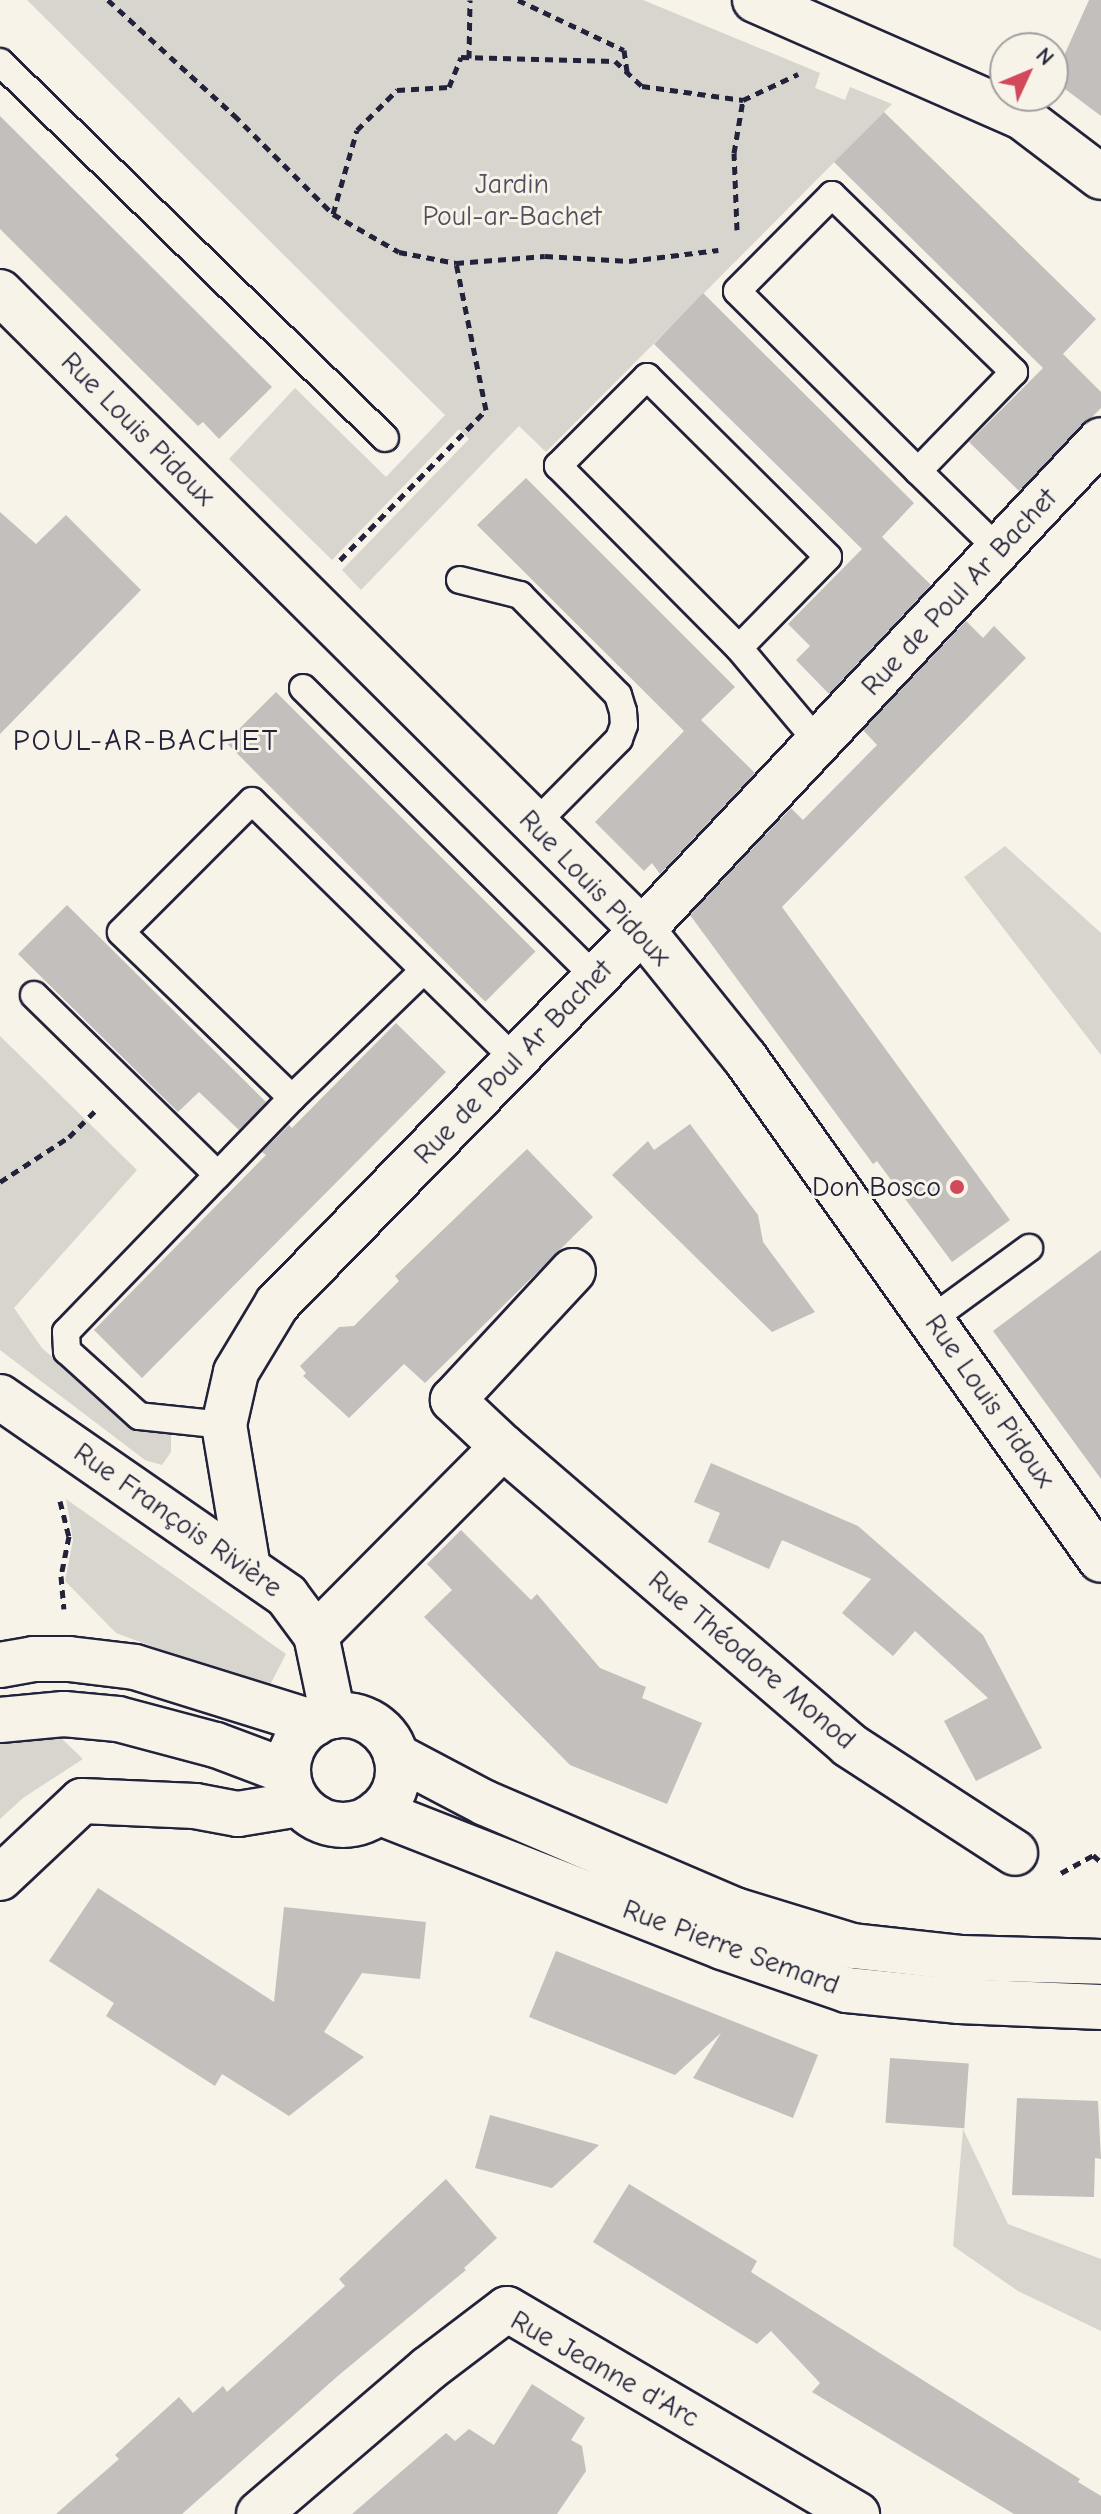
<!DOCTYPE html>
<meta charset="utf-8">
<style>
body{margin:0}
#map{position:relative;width:1101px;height:2514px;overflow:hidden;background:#f7f3e8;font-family:"Comic Neue",sans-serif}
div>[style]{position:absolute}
.green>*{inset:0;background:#d8d5cf}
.building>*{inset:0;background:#c2bfbd;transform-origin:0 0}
.path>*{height:5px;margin-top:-2.5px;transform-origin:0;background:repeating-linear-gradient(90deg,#22223b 0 8px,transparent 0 14px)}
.roads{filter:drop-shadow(2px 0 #22223b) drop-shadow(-2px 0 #22223b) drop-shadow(0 2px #22223b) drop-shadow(0 -2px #22223b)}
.service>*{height:26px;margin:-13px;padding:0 13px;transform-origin:13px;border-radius:13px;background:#f7f3e8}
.minor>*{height:44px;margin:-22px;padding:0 22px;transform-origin:22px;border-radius:22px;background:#f7f3e8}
.tertiary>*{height:44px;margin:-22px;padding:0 22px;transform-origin:22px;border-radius:22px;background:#f7f3e8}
.secondary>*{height:44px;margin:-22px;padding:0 22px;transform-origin:22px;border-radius:22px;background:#f7f3e8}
.secondary>.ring{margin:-22px;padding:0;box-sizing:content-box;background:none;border:44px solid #f7f3e8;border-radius:50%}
.dots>*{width:22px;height:22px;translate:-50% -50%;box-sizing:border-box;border:4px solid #f7f3e8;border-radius:50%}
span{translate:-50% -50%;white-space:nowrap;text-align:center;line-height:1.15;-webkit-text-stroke:6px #f7f3e8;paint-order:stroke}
.park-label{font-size:28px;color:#504f60}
.street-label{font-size:28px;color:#22223b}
.poi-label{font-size:28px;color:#22223b}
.right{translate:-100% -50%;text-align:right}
.neighbourhood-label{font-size:30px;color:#22223b;letter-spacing:2px}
.north{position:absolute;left:989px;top:32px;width:80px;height:80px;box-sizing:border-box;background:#f7f3e8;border:2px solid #a29fa3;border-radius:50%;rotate:46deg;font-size:22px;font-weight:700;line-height:32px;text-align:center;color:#22223b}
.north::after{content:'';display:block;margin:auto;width:28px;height:36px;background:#d1495b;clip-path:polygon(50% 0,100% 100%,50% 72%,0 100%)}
</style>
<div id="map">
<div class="green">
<i style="clip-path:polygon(27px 0,643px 0,820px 73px,815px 88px,845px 100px,850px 87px,892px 104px,546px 452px,519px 426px,361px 590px,342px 570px,469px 439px,459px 429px,332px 560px,229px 459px,295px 388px,386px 477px,445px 415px)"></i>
<i style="clip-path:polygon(1005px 846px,1101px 933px,1101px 1055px,964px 877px)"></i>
<i style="clip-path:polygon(0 1036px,137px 1170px,14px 1308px,42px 1348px,126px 1423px,171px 1434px,171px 1452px,162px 1465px,145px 1460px,0 1350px)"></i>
<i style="clip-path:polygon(66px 1499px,286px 1654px,268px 1689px,116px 1633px,65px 1581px,73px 1540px)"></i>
<i style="clip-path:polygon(61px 1738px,83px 1759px,23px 1798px,0 1819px,0 1743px)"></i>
<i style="clip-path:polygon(963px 2129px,1008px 2224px,1101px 2259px,1101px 2331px,1018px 2291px,953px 2246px)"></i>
</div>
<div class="building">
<i style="clip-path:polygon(1089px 0,1101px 0,1101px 116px,1053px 80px)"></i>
<i style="clip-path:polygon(884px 112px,1096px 319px,1063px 354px,1101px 392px,1101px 408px,1019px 491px,969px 442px,1043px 368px,834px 162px)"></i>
<i style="clip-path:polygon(0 116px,272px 387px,219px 439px,203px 422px,198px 426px,0 229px)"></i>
<i style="clip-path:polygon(703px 293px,914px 503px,882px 537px,931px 585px,829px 694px,796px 660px,810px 646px,788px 624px,862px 549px,654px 344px)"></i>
<i style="clip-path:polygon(526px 478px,735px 687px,701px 720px,755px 773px,660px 874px,652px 863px,644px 871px,595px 822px,684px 731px,477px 525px)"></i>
<i style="clip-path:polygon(0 512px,36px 544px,66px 515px,141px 590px,0 734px)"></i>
<i style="clip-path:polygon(966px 621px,983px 638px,994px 626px,1026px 658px,782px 907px,1010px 1220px,952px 1262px,877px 1161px,873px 1164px,690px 915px,791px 808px,803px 820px,877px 745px,863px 730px)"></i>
<i style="left:276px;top:692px;width:367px;height:71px;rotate:45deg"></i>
<i style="clip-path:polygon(67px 905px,266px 1102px,239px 1130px,199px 1092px,178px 1112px,18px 954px)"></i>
<i style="clip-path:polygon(396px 1023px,446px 1072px,142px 1378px,94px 1330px,266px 1155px,262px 1152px,289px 1125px,292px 1128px)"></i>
<i style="clip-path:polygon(690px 1124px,758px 1215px,763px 1242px,815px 1312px,772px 1332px,612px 1175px,648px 1141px,654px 1150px)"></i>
<i style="clip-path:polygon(527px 1149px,593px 1217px,425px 1383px,404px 1364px,349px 1418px,303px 1376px,306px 1373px,300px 1366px,339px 1327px,354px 1326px,399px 1281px,395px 1276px)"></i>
<i style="clip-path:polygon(1101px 1250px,1101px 1479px,993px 1331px)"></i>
<i style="clip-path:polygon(711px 1463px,858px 1526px,983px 1635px,1042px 1748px,976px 1781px,944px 1721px,988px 1698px,915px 1631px,893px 1656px,842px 1613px,871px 1579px,782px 1540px,769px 1569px,708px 1542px,720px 1513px,694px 1502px)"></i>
<i style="clip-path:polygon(461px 1530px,531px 1600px,537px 1594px,600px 1668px,646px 1687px,642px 1698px,702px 1723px,667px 1804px,570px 1765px,424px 1617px,452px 1590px,427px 1564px)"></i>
<i style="clip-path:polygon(98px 1888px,274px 2002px,284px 1907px,426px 1922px,420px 1979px,362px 1973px,324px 2032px,364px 2057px,289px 2116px,222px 2074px,215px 2086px,106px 2016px,114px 2003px,49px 1961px)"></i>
<i style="clip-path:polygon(556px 1951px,818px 2055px,793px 2118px,693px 2078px,721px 2033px,675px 2075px,529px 2017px)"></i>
<i style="left:890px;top:2058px;width:79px;height:65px;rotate:4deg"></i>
<i style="clip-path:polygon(1017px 2098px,1098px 2101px,1101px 2159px,1095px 2158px,1094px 2197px,1012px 2195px)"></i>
<i style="clip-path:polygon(490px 2115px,599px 2145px,552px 2188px,475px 2168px)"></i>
<i style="clip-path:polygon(446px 2179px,497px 2238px,464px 2268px,466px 2270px,339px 2375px,182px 2514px,56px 2514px,119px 2459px,115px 2455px,179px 2397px,193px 2413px,223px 2386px,227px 2392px,345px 2286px,339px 2279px)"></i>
<i style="clip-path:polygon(629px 2184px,757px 2261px,751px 2272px,1080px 2479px,1078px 2482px,1101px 2496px,1101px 2514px,1014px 2514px,812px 2392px,820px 2383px,771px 2331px,757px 2344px,593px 2242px)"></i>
<i style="clip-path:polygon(532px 2384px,585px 2418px,571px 2440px,582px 2446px,586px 2471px,557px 2514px,352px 2514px,446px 2433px,455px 2441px,469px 2429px,494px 2445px)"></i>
</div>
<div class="path">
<i style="left:108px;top:0;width:171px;rotate:42.4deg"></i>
<i style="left:234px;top:115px;width:140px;rotate:45deg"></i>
<i style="left:333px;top:214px;width:87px;rotate:-74.1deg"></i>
<i style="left:357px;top:130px;width:57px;rotate:-45deg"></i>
<i style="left:397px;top:90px;width:52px;rotate:-3.3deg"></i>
<i style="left:449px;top:87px;width:32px;rotate:-68deg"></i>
<i style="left:461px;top:57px;width:154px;rotate:1.5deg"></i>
<i style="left:615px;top:61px;width:37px;rotate:43deg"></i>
<i style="left:642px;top:86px;width:102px;rotate:7.9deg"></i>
<i style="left:743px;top:100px;width:61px;rotate:-25.3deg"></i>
<i style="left:518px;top:0;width:117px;rotate:25.3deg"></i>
<i style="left:624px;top:50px;width:22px;rotate:82deg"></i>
<i style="left:469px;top:58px;width:58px;rotate:-89deg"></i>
<i style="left:333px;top:214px;width:76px;rotate:29.9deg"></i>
<i style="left:399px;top:252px;width:58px;rotate:10.9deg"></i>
<i style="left:456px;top:263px;width:89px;rotate:-4.5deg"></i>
<i style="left:545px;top:256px;width:84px;rotate:3.4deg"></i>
<i style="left:629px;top:261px;width:90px;rotate:-7deg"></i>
<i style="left:737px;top:230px;width:77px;rotate:-92.2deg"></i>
<i style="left:734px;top:153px;width:54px;rotate:-80.4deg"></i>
<i style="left:340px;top:560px;width:209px;rotate:-45.8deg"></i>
<i style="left:486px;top:410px;width:150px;rotate:-101.5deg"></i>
<i style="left:0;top:1182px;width:82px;rotate:-33.1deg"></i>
<i style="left:69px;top:1137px;width:37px;rotate:-45deg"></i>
<i style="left:60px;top:1501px;width:36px;rotate:76deg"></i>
<i style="left:69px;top:1536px;width:41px;rotate:101.3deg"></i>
<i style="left:61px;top:1576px;width:33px;rotate:85deg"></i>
<i style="left:1061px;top:1873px;width:37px;rotate:-29deg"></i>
<i style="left:1093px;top:1855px;width:11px;rotate:41deg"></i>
</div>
<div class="roads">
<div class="service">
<i style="left:0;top:62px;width:538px;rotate:44.32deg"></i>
<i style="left:918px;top:471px;width:255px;rotate:-135.2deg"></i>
<i style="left:737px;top:291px;width:135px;rotate:-45.3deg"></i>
<i style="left:832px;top:195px;width:254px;rotate:44.2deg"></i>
<i style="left:1014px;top:372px;width:138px;rotate:134.1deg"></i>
<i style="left:918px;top:471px;width:112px;rotate:44.3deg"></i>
<i style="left:460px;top:580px;width:62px;rotate:14deg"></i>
<i style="left:520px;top:595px;width:140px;rotate:45.6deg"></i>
<i style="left:618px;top:695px;width:17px;rotate:73deg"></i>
<i style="left:623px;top:711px;width:14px;rotate:86deg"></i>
<i style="left:624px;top:725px;width:15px;rotate:110deg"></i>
<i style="left:619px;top:739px;width:120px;rotate:134.7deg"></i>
<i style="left:739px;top:648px;width:257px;rotate:-134.8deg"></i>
<i style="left:558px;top:466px;width:126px;rotate:-45deg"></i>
<i style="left:647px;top:377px;width:255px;rotate:44.8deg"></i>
<i style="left:828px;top:557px;width:127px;rotate:134.4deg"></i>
<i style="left:739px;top:648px;width:123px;rotate:50deg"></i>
<i style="left:303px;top:688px;width:411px;rotate:44.7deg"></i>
<i style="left:423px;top:971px;width:182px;rotate:135.9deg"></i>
<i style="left:292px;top:1098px;width:238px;rotate:-135.9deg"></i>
<i style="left:121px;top:932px;width:185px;rotate:-45deg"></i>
<i style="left:252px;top:801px;width:368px;rotate:44.5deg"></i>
<i style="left:34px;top:995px;width:257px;rotate:44.4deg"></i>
<i style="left:933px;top:1318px;width:119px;rotate:-36.1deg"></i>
<i style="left:224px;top:1425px;width:85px;rotate:-174deg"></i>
<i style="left:139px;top:1416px;width:97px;rotate:-137.9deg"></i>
<i style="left:67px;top:1351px;width:19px;rotate:-93deg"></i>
<i style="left:66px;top:1332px;width:325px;rotate:-46deg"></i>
</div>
<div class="minor">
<i style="left:0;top:292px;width:905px;rotate:44.82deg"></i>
<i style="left:642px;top:930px;width:164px;rotate:51.2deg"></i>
<i style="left:745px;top:1058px;width:615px;rotate:54.66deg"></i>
<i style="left:0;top:1397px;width:349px;rotate:34.7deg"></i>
<i style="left:287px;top:1596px;width:49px;rotate:53.4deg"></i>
<i style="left:316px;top:1635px;width:83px;rotate:78.1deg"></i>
<i style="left:503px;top:1447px;width:69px;rotate:-136.8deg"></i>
<i style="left:453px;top:1400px;width:176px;rotate:-47.1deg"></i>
<i style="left:248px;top:1568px;width:145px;rotate:-99.5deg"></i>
<i style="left:224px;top:1425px;width:54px;rotate:-77.2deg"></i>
<i style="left:236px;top:1372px;width:79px;rotate:-58.9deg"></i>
<i style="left:277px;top:1304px;width:523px;rotate:-45.7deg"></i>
<i style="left:642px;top:930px;width:671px;rotate:-46.87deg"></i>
<i style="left:316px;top:1635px;width:265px;rotate:-45.2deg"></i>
<i style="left:503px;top:1447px;width:457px;rotate:40.7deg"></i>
<i style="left:849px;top:1745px;width:198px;rotate:33deg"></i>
<i style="left:0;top:1878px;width:112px;rotate:-43.2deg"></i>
<i style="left:82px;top:1801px;width:113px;rotate:2.5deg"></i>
<i style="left:195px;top:1806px;width:44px;rotate:10.5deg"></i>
<i style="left:238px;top:1814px;width:62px;rotate:-9.3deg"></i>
<i style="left:259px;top:2514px;width:223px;rotate:-40.6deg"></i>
<i style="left:428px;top:2369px;width:99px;rotate:-37.2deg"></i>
<i style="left:507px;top:2309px;width:406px;rotate:30.4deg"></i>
</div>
<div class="tertiary">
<i style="left:755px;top:0;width:292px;rotate:23.7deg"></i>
<i style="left:1022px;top:117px;width:99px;rotate:37.2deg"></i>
</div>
<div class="secondary">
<i style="left:0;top:1665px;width:34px;rotate:-10deg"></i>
<i style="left:33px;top:1659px;width:36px"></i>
<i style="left:69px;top:1659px;width:66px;rotate:6.9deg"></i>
<i style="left:135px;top:1667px;width:189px;rotate:17.3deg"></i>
<i class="ring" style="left:288px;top:1715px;width:66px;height:66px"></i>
<i style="left:0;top:1720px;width:64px;rotate:-5.4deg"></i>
<i style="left:64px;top:1714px;width:54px;rotate:5.3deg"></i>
<i style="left:118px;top:1719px;width:101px;rotate:14.9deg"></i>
<i style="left:216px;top:1745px;width:77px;rotate:20.6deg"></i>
<i style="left:396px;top:1756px;width:101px;rotate:27.8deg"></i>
<i style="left:485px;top:1803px;width:272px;rotate:23.2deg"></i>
<i style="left:735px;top:1910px;width:123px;rotate:17deg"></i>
<i style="left:853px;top:1946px;width:110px;rotate:6.3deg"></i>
<i style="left:962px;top:1958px;width:139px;rotate:1.6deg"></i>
<i style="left:378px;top:1812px;width:370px;rotate:21.4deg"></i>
<i style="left:722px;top:1947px;width:132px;rotate:19deg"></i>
<i style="left:847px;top:1990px;width:113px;rotate:5.6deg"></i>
<i style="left:959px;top:2001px;width:142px;rotate:2.4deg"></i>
</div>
</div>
<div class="dots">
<i style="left:957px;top:1187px;background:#d1495b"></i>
</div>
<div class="park-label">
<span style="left:512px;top:200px">Jardin<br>Poul-ar-Bachet</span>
</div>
<div class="street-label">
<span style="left:138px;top:429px;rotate:45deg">Rue Louis Pidoux</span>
<span style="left:959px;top:592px;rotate:-47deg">Rue de Poul Ar Bachet</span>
<span style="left:595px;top:888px;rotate:46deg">Rue Louis Pidoux</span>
<span style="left:513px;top:1062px;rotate:-46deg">Rue de Poul Ar Bachet</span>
<span style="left:990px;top:1401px;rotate:55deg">Rue Louis Pidoux</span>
<span style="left:178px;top:1520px;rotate:35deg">Rue François Rivière</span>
<span style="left:752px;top:1660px;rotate:40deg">Rue Théodore Monod</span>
<span style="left:731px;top:1947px;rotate:20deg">Rue Pierre Semard</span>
<span style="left:605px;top:2369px;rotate:29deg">Rue Jeanne d'Arc</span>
</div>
<div class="poi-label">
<span class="right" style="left:941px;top:1187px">Don Bosco</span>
</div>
<div class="neighbourhood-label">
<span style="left:146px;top:741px">POUL-AR-BACHET</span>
</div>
<div class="north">N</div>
</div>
